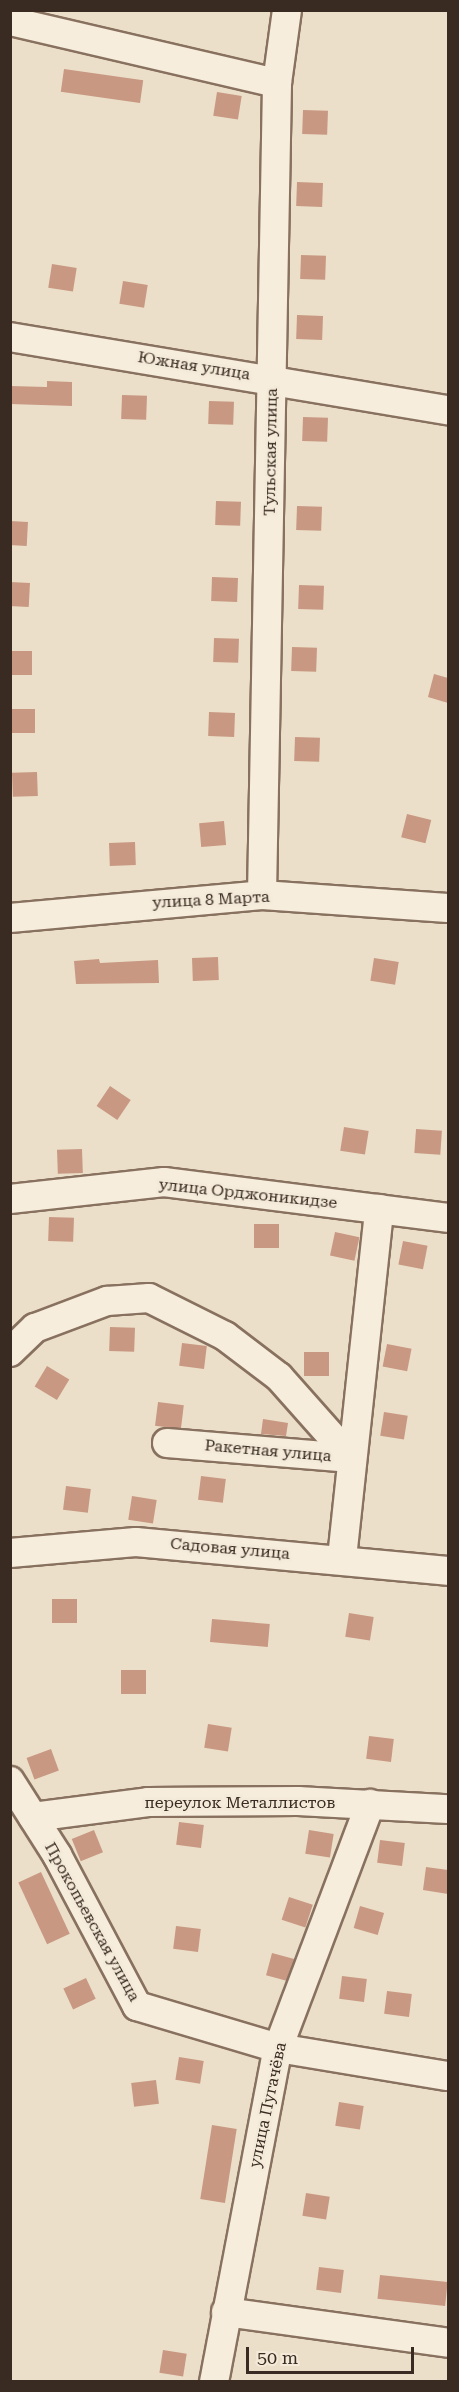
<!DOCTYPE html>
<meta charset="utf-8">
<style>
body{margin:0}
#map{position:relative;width:459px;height:2392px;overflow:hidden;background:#ecdfc9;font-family:"Roboto Serif",serif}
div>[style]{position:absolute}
.building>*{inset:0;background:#c89882;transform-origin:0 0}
.roads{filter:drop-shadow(2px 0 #88715f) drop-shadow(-2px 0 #88715f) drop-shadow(0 2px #88715f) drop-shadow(0 -2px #88715f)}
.minor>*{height:28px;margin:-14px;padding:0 14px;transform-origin:14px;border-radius:14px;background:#f7eddc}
span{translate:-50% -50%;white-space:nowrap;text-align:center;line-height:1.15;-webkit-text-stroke:5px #f4ead9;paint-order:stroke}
.street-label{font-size:16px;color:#392b21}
.frame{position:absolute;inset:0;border:12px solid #392b21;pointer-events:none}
.scale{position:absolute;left:246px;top:2347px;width:168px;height:27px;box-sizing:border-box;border:3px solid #392b21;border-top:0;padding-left:8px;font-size:18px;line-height:21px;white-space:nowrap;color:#392b21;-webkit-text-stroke:4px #f4ead9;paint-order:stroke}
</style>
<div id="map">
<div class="building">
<i style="left:64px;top:69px;width:80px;height:23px;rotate:8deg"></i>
<i style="left:217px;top:92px;width:25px;height:24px;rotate:9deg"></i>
<i style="left:303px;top:110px;width:25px;height:24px;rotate:2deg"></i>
<i style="left:297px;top:182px;width:26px;height:24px;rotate:2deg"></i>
<i style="left:301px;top:255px;width:25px;height:24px;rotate:2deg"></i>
<i style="left:52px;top:264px;width:25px;height:24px;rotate:9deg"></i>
<i style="left:123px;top:281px;width:25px;height:23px;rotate:9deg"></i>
<i style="left:297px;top:315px;width:26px;height:24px;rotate:2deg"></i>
<i style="clip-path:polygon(47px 381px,72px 382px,72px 406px,10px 404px,10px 386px,47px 387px)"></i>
<i style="left:122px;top:395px;width:25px;height:24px;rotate:2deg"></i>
<i style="left:209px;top:401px;width:25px;height:23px;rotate:2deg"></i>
<i style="left:303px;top:417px;width:25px;height:24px;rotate:2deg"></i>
<i style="left:216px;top:501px;width:25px;height:24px;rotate:2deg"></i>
<i style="left:297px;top:506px;width:25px;height:24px;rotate:2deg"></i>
<i style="left:10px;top:521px;width:18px;height:24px;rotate:3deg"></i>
<i style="left:212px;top:577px;width:26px;height:24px;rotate:2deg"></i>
<i style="left:10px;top:582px;width:20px;height:24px;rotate:3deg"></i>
<i style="left:299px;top:585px;width:25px;height:24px;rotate:2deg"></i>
<i style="left:214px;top:638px;width:25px;height:24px;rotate:2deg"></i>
<i style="left:292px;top:647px;width:25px;height:24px;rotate:2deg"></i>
<i style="left:10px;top:651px;width:22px;height:24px"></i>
<i style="clip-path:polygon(434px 674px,448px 678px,448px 703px,428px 697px)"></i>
<i style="left:10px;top:709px;width:25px;height:24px"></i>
<i style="left:209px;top:712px;width:26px;height:24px;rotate:2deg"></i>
<i style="left:295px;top:737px;width:25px;height:24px;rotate:2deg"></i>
<i style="left:37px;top:772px;width:24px;height:25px;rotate:88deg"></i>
<i style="left:407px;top:814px;width:25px;height:24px;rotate:14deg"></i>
<i style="left:224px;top:821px;width:24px;height:25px;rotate:85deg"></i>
<i style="left:135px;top:842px;width:23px;height:26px;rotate:88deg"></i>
<i style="left:218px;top:957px;width:23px;height:26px;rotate:88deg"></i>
<i style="left:374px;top:958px;width:25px;height:23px;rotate:9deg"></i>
<i style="clip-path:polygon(99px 959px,100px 963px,158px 960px,159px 983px,76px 984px,74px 961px)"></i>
<i style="left:110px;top:1086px;width:25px;height:24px;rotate:34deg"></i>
<i style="left:344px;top:1127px;width:25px;height:24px;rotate:9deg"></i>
<i style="left:416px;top:1129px;width:26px;height:24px;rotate:4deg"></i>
<i style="left:82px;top:1149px;width:24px;height:25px;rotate:88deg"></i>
<i style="left:49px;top:1217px;width:25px;height:24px;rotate:2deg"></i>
<i style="left:254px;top:1224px;width:25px;height:24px"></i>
<i style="left:335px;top:1232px;width:25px;height:24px;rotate:12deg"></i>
<i style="left:403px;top:1241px;width:25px;height:24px;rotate:11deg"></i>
<i style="left:110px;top:1327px;width:25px;height:24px;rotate:2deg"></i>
<i style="left:182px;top:1343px;width:25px;height:23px;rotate:7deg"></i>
<i style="left:387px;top:1344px;width:25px;height:23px;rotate:11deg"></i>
<i style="left:304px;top:1352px;width:25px;height:24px"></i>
<i style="left:47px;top:1366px;width:26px;height:24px;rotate:31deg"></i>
<i style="left:158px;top:1402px;width:26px;height:24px;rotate:7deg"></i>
<i style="left:384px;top:1412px;width:24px;height:24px;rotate:9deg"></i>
<i style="clip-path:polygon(263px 1419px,288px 1423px,286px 1436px,261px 1434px)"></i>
<i style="left:201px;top:1476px;width:25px;height:24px;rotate:7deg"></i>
<i style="left:66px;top:1486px;width:25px;height:24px;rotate:7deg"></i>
<i style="left:132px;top:1496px;width:25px;height:24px;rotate:9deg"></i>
<i style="left:52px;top:1599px;width:25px;height:24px"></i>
<i style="left:349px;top:1613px;width:25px;height:24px;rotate:9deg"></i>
<i style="left:212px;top:1619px;width:58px;height:23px;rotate:5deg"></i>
<i style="left:121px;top:1670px;width:25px;height:24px"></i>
<i style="left:208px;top:1724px;width:24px;height:24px;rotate:9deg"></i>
<i style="left:369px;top:1736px;width:25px;height:23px;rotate:7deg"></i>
<i style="left:51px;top:1749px;width:23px;height:26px;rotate:70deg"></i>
<i style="left:179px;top:1822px;width:25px;height:23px;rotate:7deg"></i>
<i style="left:94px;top:1830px;width:24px;height:24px;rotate:68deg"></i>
<i style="left:309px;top:1830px;width:25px;height:24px;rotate:9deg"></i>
<i style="left:380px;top:1840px;width:25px;height:23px;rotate:7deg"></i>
<i style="clip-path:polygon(426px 1867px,448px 1870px,448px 1894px,423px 1890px)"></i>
<i style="left:41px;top:1872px;width:68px;height:25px;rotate:65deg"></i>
<i style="left:289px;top:1897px;width:25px;height:24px;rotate:18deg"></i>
<i style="left:360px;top:1906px;width:25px;height:23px;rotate:16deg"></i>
<i style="left:176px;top:1926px;width:25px;height:23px;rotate:7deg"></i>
<i style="left:272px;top:1953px;width:23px;height:23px;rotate:15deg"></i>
<i style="left:342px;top:1976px;width:25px;height:23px;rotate:7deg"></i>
<i style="left:86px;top:1978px;width:23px;height:25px;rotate:65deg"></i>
<i style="left:387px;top:1991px;width:25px;height:23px;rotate:7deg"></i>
<i style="left:179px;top:2057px;width:25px;height:23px;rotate:9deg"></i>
<i style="left:156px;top:2080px;width:24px;height:25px;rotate:83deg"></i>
<i style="left:339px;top:2102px;width:25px;height:24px;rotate:9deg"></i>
<i style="left:212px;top:2125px;width:25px;height:75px;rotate:9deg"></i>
<i style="left:306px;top:2193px;width:24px;height:23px;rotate:9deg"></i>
<i style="left:319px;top:2267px;width:25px;height:23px;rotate:7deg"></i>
<i style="left:380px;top:2275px;width:68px;height:24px;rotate:6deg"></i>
<i style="left:163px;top:2350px;width:24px;height:23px;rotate:9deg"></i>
</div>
<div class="roads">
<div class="minor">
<i style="left:10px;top:21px;width:274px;rotate:13.1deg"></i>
<i style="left:10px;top:337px;width:444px;rotate:9.5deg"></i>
<i style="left:262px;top:895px;width:812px;rotate:-88.94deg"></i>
<i style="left:277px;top:83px;width:74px;rotate:-82.2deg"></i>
<i style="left:10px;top:918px;width:253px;rotate:-5.2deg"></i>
<i style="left:262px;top:895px;width:186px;rotate:4deg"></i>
<i style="left:10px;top:1199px;width:155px;rotate:-6.3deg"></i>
<i style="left:164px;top:1182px;width:286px;rotate:7.2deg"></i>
<i style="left:10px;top:1352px;width:35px;rotate:-44deg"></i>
<i style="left:35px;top:1328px;width:77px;rotate:-20.6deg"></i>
<i style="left:107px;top:1301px;width:42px;rotate:-4.1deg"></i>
<i style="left:149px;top:1298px;width:85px;rotate:26.6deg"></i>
<i style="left:225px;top:1336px;width:68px;rotate:37.2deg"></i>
<i style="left:279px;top:1377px;width:108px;rotate:48.4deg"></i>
<i style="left:167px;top:1443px;width:185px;rotate:4.7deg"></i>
<i style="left:10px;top:1553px;width:126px;rotate:-5deg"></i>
<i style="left:136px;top:1542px;width:313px;rotate:5.3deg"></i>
<i style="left:342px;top:1558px;width:351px;rotate:-83.9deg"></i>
<i style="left:10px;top:1781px;width:88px;rotate:57.6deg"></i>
<i style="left:57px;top:1855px;width:171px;rotate:62.1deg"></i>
<i style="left:137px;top:2006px;width:147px;rotate:16.6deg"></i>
<i style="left:278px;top:2048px;width:172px;rotate:9.4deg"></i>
<i style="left:33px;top:1817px;width:116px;rotate:-7.4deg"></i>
<i style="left:148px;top:1802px;width:150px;rotate:-0.4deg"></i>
<i style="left:298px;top:1801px;width:150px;rotate:3.1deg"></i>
<i style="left:226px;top:2312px;width:224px;rotate:7.9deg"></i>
<i style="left:214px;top:2382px;width:340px;rotate:-79.2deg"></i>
<i style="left:278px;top:2048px;width:261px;rotate:-69.3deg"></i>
</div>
</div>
<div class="street-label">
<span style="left:194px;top:366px;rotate:9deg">Южная улица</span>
<span style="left:271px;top:452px;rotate:-89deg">Тульская улица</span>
<span style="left:211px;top:900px;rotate:-3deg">улица 8 Марта</span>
<span style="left:248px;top:1194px;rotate:6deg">улица Орджоникидзе</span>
<span style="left:268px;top:1451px;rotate:5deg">Ракетная улица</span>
<span style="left:230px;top:1549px;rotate:5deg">Садовая улица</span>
<span style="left:240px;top:1803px">переулок Металлистов</span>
<span style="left:92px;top:1922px;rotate:61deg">Прокопьевская улица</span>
<span style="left:268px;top:2105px;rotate:-78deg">улица Пугачёва</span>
</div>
<div class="frame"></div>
<div class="scale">50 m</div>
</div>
